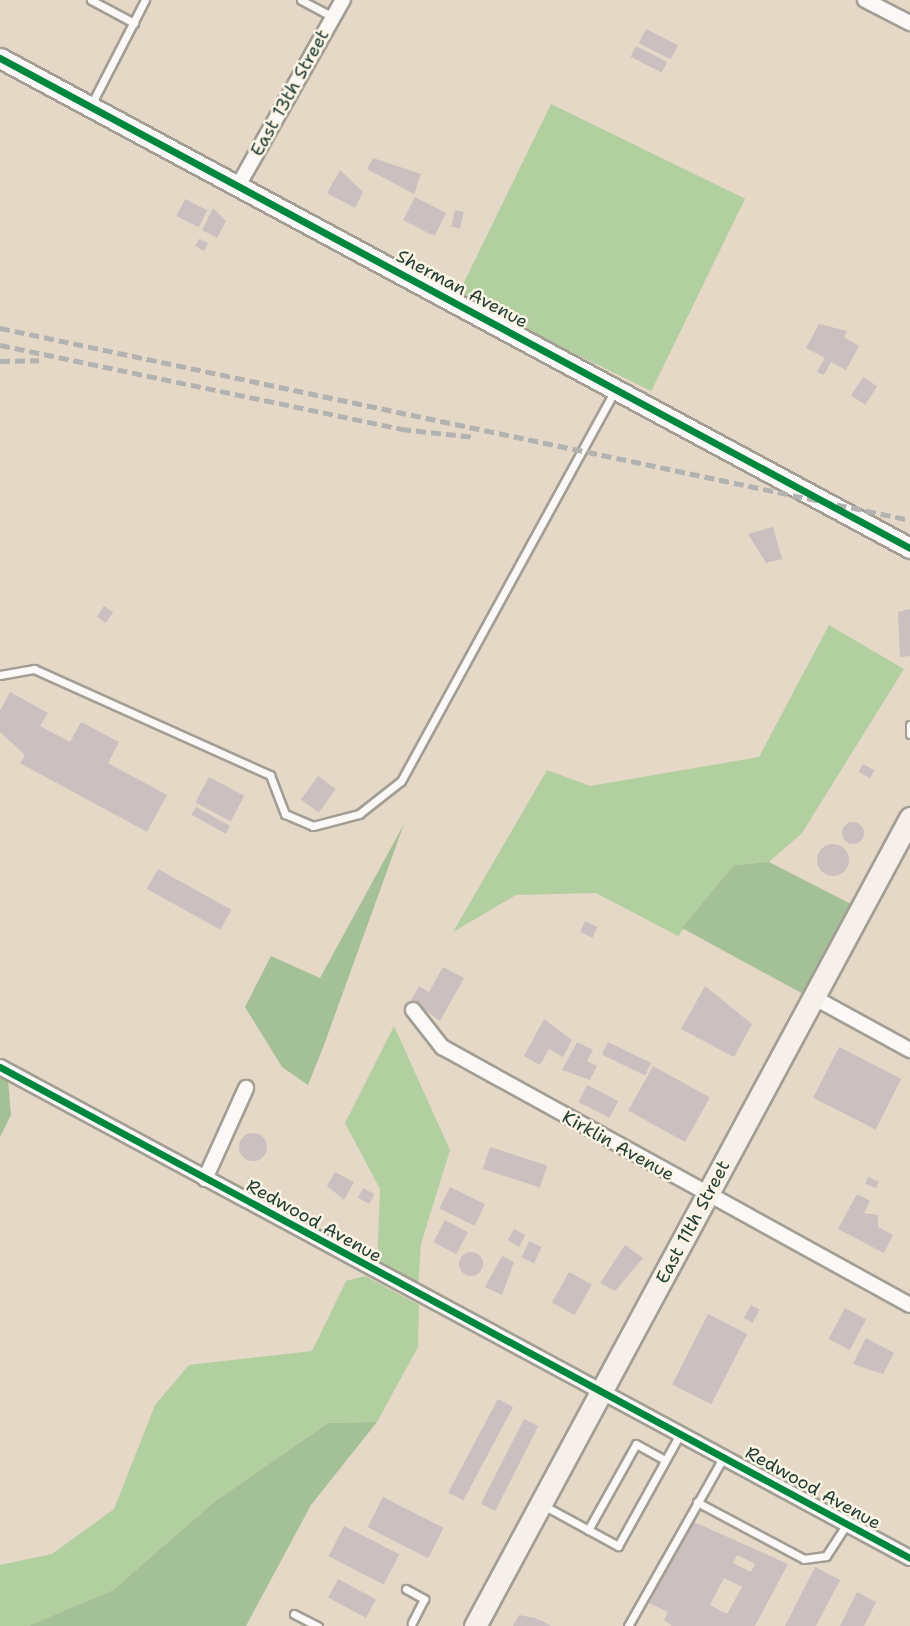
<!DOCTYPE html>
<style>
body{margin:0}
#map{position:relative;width:910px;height:1626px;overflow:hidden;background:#e5d8c7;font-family:"Shantell Sans",sans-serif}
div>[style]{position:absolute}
.green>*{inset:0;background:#b2cfa0;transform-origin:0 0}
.forest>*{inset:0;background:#a4c096}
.building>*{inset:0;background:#ccbfc0;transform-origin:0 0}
.round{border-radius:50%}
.roads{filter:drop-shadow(2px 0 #a29e93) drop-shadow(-2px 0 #a29e93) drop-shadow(0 2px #a29e93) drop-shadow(0 -2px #a29e93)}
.service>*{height:7px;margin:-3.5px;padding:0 3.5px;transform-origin:3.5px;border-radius:3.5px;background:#fbf9f7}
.minor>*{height:14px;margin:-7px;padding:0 7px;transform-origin:7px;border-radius:7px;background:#fbf9f7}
.tertiary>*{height:19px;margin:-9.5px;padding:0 9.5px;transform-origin:9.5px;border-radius:9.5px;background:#fbf9f7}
.secondary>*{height:21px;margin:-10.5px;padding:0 10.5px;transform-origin:10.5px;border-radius:10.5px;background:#f5f0e9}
.rail>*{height:4.5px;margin-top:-2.25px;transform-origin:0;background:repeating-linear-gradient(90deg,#b2b3b0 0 10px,transparent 0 15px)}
.cycleway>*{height:7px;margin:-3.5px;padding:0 3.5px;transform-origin:3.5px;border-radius:3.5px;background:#00873e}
span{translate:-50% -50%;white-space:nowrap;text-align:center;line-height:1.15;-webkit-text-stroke:5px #fcf5e5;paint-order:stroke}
.street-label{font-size:18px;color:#1f3d34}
</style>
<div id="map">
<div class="green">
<i style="left:551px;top:104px;width:216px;height:214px;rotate:26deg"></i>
<i style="clip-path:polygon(829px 625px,904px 669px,802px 833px,769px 862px,734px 865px,678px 936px,596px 893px,516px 895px,453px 932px,547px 770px,590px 786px,759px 757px)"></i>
<i style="clip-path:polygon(394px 1026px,450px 1150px,421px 1244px,418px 1287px,377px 1265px,380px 1189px,345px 1123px)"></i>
<i style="clip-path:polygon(365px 1276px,419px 1305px,418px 1347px,377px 1422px,328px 1423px,214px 1502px,113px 1590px,28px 1626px,0 1626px,0 1565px,52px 1554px,114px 1509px,155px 1405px,189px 1365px,312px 1351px,346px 1281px)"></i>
</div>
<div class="forest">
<i style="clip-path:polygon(404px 824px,324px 1045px,308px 1085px,282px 1067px,245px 1007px,271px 956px,320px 978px)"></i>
<i style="clip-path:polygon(769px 862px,853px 905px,805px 995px,682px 928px,734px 865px)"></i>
<i style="clip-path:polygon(0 1075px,8px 1080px,11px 1115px,0 1137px)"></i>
<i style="clip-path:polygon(377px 1422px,311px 1505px,246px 1626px,28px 1626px,113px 1590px,214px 1502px,328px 1423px)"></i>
</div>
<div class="building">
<i style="left:646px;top:29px;width:36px;height:16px;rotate:27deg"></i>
<i style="left:636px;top:46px;width:35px;height:12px;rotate:27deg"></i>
<i style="clip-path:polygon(373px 158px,421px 174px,414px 194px,367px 169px)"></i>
<i style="clip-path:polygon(340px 170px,363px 192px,355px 208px,327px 193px)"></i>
<i style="left:415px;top:197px;width:35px;height:26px;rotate:27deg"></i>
<i style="left:185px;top:199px;width:25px;height:19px;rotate:27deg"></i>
<i style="clip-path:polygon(213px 208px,226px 221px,217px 238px,202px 230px)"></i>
<i style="left:455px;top:210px;width:9px;height:17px;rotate:13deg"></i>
<i style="clip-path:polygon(199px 239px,208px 243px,204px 251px,195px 246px)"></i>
<i style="clip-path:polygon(819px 324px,847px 331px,844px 337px,859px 346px,846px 370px,831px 362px,824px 375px,817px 372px,825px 358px,806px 348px)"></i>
<i style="left:863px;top:377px;width:17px;height:22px;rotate:33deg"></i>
<i style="clip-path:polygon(773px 527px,782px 559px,766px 563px,748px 534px)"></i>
<i style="left:104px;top:606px;width:11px;height:13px;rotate:34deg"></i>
<i style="clip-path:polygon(910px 609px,910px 656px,900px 657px,898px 612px)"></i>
<i style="clip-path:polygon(10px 692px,48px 713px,40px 726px,70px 742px,81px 722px,119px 742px,108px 763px,167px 795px,147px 832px,20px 763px,25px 755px,0 732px,0 711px)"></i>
<i style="left:863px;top:764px;width:13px;height:9px;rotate:29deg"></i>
<i style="left:318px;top:776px;width:22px;height:29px;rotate:36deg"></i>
<i style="left:209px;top:777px;width:40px;height:29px;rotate:28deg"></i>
<i style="left:196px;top:807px;width:39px;height:9px;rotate:29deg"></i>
<i class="round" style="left:842px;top:822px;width:22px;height:22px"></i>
<i class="round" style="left:817px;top:844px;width:32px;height:32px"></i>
<i style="left:158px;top:869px;width:84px;height:23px;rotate:29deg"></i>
<i style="left:585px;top:921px;width:14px;height:12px;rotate:25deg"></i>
<i style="clip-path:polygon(443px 967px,464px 978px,440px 1021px,411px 1000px,419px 986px,429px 992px)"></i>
<i style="clip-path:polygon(705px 986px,752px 1024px,734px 1057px,681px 1029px)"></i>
<i style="clip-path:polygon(544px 1019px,572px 1040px,563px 1057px,549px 1049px,540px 1065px,524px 1056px)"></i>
<i style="clip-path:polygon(577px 1042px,593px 1050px,587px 1061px,597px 1066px,590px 1080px,562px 1070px)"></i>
<i style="left:608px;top:1042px;width:48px;height:14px;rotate:26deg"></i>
<i style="left:839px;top:1047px;width:70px;height:57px;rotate:27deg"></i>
<i style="left:653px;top:1066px;width:65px;height:51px;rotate:29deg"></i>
<i style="left:587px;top:1085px;width:35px;height:19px;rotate:27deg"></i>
<i class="round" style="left:239px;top:1133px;width:28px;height:28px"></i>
<i style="left:490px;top:1147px;width:60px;height:23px;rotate:18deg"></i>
<i style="clip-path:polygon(335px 1172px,354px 1182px,344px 1200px,327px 1186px)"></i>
<i style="left:868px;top:1177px;width:12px;height:7px;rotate:24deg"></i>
<i style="left:450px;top:1187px;width:39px;height:24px;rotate:26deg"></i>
<i style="left:363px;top:1188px;width:13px;height:11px;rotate:29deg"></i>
<i style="clip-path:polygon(857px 1194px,870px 1201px,864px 1213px,878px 1215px,878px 1227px,893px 1235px,884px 1253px,838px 1229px)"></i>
<i style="left:445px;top:1220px;width:26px;height:25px;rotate:28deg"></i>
<i style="left:514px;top:1229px;width:13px;height:13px;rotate:29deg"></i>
<i style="left:529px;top:1241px;width:14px;height:18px;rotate:25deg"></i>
<i style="clip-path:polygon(625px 1245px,643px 1258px,615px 1291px,600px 1283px)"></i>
<i class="round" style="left:459px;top:1252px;width:24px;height:24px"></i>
<i style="clip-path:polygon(502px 1256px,514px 1262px,502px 1295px,485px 1287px)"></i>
<i style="left:569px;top:1272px;width:26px;height:35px;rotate:29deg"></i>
<i style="left:751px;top:1305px;width:10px;height:15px;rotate:29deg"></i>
<i style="left:845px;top:1308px;width:24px;height:35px;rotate:28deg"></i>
<i style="left:708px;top:1314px;width:44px;height:79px;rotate:27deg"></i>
<i style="clip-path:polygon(866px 1338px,894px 1353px,883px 1374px,853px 1364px)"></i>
<i style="left:498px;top:1399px;width:17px;height:106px;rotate:28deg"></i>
<i style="left:524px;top:1419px;width:16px;height:95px;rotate:27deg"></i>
<i style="left:383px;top:1497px;width:68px;height:34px;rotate:27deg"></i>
<i style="clip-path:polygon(evenodd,692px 1521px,788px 1564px,755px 1626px,672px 1626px,664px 1620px,668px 1612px,649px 1603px,692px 1521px,737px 1555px,755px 1564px,751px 1572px,733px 1563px,737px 1555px,692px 1521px,724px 1578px,742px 1587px,727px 1614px,710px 1605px,724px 1578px)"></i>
<i style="left:344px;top:1526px;width:62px;height:34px;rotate:27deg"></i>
<i style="clip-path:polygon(815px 1567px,840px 1580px,816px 1626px,785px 1626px)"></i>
<i style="left:338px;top:1579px;width:43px;height:21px;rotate:28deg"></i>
<i style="clip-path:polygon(857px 1592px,876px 1602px,864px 1626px,840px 1626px)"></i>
<i style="clip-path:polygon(519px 1615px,535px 1618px,552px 1626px,513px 1626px)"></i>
</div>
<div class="roads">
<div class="service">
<i style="left:91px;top:0;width:49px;rotate:28.1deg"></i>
<i style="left:301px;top:0;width:36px;rotate:28deg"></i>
<i style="left:91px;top:105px;width:118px;rotate:-62.8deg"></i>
<i style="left:0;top:675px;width:35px;rotate:-10deg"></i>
<i style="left:34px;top:669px;width:259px;rotate:24.2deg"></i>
<i style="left:270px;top:775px;width:42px;rotate:69deg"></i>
<i style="left:285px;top:814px;width:30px;rotate:23deg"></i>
<i style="left:313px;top:826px;width:48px;rotate:-14.6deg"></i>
<i style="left:359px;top:814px;width:53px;rotate:-38.2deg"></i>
<i style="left:401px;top:781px;width:446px;rotate:-61.3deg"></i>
<i style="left:910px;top:725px;width:9px;rotate:90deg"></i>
<i style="left:697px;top:1502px;width:121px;rotate:28deg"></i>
<i style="left:804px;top:1559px;width:22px;rotate:-8deg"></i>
<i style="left:826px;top:1556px;width:38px;rotate:-57deg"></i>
<i style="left:541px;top:1504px;width:88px;rotate:28.6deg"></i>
<i style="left:618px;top:1546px;width:128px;rotate:-61deg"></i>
<i style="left:588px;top:1530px;width:98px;rotate:-60.8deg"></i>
<i style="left:636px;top:1444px;width:33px;rotate:29deg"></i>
<i style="left:406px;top:1589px;width:21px;rotate:29deg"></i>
<i style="left:424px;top:1599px;width:27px;rotate:117deg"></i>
<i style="left:294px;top:1614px;width:27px;rotate:27deg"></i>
<i style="left:628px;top:1626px;width:193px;rotate:-60.5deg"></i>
</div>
<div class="minor">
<i style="left:865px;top:0;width:51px;rotate:27.1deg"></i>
<i style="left:238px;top:186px;width:214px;rotate:-60.6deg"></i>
<i style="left:813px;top:997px;width:111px;rotate:28.7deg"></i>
<i style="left:413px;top:1010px;width:47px;rotate:51.9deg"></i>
<i style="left:442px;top:1047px;width:534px;rotate:28.87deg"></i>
<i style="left:0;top:1067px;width:1034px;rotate:28.35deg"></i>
<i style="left:205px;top:1179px;width:100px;rotate:-65.7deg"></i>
</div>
<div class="tertiary">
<i style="left:0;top:58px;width:1034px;rotate:28.3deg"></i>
</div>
<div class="secondary">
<i style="left:475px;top:1626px;width:918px;rotate:-61.7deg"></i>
</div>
</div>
<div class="rail">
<i style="left:0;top:328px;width:930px;rotate:11.91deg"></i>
<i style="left:0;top:345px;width:410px;rotate:11.8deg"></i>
<i style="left:401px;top:429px;width:74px;rotate:6.2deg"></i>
<i style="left:0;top:361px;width:39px;rotate:-1deg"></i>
</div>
<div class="cycleway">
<i style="left:0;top:58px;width:1034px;rotate:28.3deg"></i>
<i style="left:0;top:1067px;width:1034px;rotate:28.35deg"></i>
</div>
<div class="street-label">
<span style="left:290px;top:93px;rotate:-61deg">East 13th Street</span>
<span style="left:462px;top:289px;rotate:28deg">Sherman Avenue</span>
<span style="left:618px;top:1146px;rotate:29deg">Kirklin Avenue</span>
<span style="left:314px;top:1221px;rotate:29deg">Redwood Avenue</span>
<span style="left:693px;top:1222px;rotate:-62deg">East 11th Street</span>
<span style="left:813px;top:1488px;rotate:29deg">Redwood Avenue</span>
</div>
</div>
